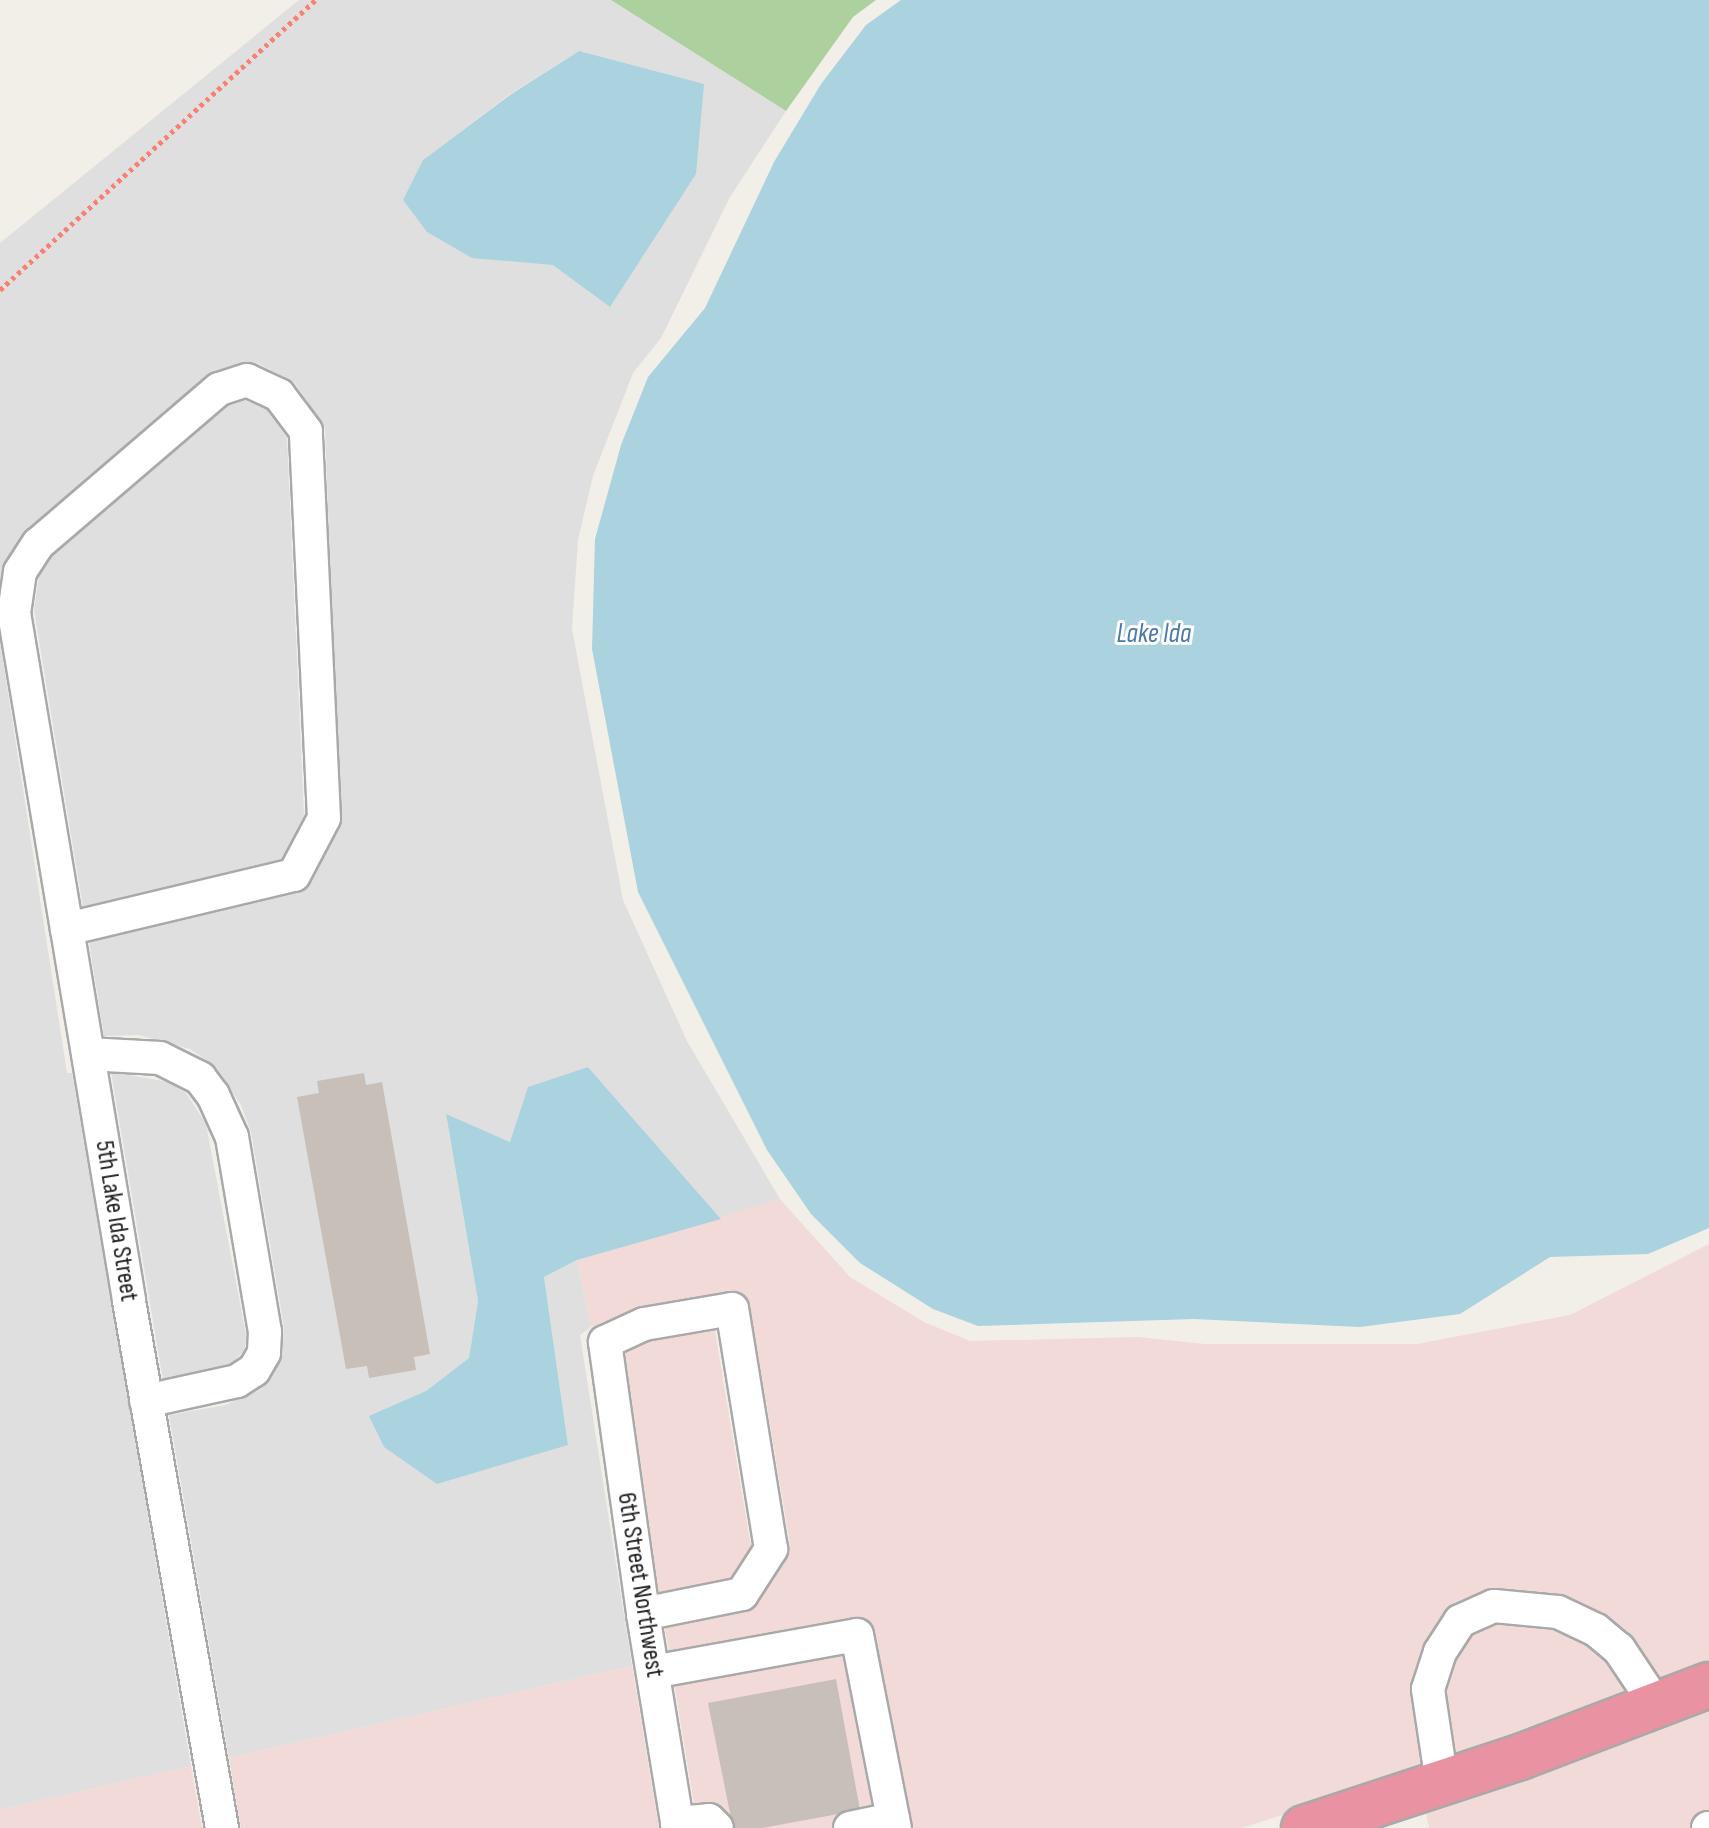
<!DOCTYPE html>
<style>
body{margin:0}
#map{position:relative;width:1709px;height:1828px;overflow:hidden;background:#f2efe9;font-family:"Sofia Sans Condensed",sans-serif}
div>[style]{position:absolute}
.residential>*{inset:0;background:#e0dfdf}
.commercial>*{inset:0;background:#f2dad9}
.forest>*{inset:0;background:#add19e}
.water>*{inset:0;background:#aad3df}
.building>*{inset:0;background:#c7bfb8}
.path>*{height:5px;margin-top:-2.5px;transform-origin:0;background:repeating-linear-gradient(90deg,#fa8072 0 4px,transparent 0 8px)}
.roads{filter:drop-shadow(2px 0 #a9a9a9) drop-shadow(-2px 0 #a9a9a9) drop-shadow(0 2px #a9a9a9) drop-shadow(0 -2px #a9a9a9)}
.minor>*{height:32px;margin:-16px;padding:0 16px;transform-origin:16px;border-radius:16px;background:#fff}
.highway>*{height:44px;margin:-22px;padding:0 22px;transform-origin:22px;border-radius:22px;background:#e892a2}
span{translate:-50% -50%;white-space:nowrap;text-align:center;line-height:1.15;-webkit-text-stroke:6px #fff;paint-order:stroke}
.street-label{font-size:26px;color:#222}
.water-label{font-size:28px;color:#4a7aab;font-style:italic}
</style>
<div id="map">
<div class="residential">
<i style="clip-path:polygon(evenodd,299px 0,611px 0,786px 111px,730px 197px,661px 338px,633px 373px,593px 476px,578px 540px,572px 629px,623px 900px,687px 1041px,780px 1199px,721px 1219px,588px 1067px,510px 1142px,446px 1115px,478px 1301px,469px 1358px,426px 1391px,370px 1417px,568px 1445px,544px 1277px,577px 1260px,591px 1327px,580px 1335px,632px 1666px,229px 1758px,169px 1415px,226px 1405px,263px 1385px,280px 1360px,284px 1327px,251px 1132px,241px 1105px,216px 1067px,190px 1049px,139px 1035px,104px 1036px,89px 942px,297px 893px,311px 881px,340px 824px,325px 428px,294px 382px,257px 363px,208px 376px,26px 531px,4px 564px,0 585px,0 243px,299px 0,579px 51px,609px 306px,423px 160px,509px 95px,579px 51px)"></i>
<i style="clip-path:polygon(244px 400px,267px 410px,287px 438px,304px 815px,282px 859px,83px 907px,34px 610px,39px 576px,52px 555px,227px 405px)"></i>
<i style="clip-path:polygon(0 641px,67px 1073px,72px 1073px,191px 1766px,0 1810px)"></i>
<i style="clip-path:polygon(111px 1072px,169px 1082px,186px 1093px,206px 1124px,246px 1335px,245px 1349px,230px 1366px,163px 1380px)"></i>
</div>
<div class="commercial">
<i style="clip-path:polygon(780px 1199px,850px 1277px,924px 1322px,970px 1341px,1138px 1337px,1205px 1344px,1417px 1344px,1570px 1315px,1709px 1244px,1709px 1666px,1515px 1740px,1242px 1828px,698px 1828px,665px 1628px,744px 1612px,758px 1602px,790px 1544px,750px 1305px,730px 1292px,643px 1306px,591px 1327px,577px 1260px)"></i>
<i style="clip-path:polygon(715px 1331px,751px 1547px,731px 1578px,659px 1593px,625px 1352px,648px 1341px)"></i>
<i style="clip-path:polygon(632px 1666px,659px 1828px,241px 1828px,229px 1758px)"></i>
<i style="clip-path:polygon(1709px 1705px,1709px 1828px,1429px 1828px,1425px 1808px)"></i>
<i style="clip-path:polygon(191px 1766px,202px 1828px,0 1828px,0 1810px)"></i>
</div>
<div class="forest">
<i style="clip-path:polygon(611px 0,876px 0,853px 17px,786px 111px)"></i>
</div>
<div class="water">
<i style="clip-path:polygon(901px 0,1709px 0,1709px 1228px,1648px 1254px,1550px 1257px,1460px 1314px,1360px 1327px,1194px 1319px,978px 1326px,933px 1309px,860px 1263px,811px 1214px,767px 1150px,638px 892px,592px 649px,595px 539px,621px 445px,648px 377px,705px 308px,774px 162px,821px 84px,866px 25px)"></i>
<i style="clip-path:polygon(579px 51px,704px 84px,696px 174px,610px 307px,553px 265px,472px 258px,427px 232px,403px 200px,423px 160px,510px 95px)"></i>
<i style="clip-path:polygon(588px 1067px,721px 1219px,577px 1260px,544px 1277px,568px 1445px,437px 1484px,384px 1447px,369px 1416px,426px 1391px,469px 1358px,478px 1301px,446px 1114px,510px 1142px,528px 1087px)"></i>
</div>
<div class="building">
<i style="clip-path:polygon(364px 1073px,366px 1085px,382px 1082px,430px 1354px,414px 1357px,416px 1370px,369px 1378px,367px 1366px,346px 1369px,297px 1097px,319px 1093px,317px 1081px)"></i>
<i style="clip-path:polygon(836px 1679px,860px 1810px,762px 1828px,733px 1828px,708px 1703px)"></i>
</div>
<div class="path">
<i style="left:0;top:290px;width:428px;rotate:-42.6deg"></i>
</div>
<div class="roads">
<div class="minor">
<i style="left:67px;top:929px;width:233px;rotate:-13.4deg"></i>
<i style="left:294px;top:875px;width:64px;rotate:-62.2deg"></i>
<i style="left:324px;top:818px;width:387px;rotate:-92.7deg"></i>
<i style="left:306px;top:431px;width:45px;rotate:-126.9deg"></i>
<i style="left:279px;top:395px;width:35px;rotate:-155deg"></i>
<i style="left:247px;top:380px;width:29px;rotate:162deg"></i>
<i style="left:219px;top:389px;width:238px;rotate:139.4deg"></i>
<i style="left:38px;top:544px;width:33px;rotate:123deg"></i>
<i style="left:20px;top:572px;width:41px;rotate:98.3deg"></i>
<i style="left:14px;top:613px;width:320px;rotate:80.5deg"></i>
<i style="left:67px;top:929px;width:377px;rotate:80.5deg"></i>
<i style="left:129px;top:1301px;width:535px;rotate:79.99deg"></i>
<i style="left:88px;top:1054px;width:72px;rotate:3.2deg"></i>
<i style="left:160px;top:1058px;width:45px;rotate:26.6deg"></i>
<i style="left:200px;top:1078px;width:21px;rotate:53deg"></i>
<i style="left:213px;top:1095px;width:46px;rotate:65.7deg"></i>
<i style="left:232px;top:1137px;width:198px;rotate:80.4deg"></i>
<i style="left:265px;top:1332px;width:21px;rotate:93deg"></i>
<i style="left:264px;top:1353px;width:20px;rotate:120deg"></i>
<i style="left:254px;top:1370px;width:20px;rotate:147deg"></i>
<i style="left:237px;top:1381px;width:93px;rotate:167.6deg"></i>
<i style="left:643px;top:1614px;width:101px;rotate:-11.4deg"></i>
<i style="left:742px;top:1594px;width:54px;rotate:-57.2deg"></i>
<i style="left:771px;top:1549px;width:243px;rotate:-99.2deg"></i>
<i style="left:732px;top:1309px;width:89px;rotate:170.3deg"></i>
<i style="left:644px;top:1324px;width:43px;rotate:155.2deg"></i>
<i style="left:605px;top:1342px;width:275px;rotate:82deg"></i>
<i style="left:643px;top:1614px;width:217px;rotate:80.7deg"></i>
<i style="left:653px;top:1672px;width:207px;rotate:-10.3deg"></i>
<i style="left:857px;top:1635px;width:197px;rotate:78.9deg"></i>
<i style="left:1442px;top:1783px;width:95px;rotate:-98.5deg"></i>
<i style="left:1428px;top:1689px;width:39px;rotate:-72deg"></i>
<i style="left:1440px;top:1652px;width:37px;rotate:-57deg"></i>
<i style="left:1460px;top:1621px;width:37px;rotate:-24deg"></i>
<i style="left:1494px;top:1606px;width:64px;rotate:5.4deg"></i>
<i style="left:1558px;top:1612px;width:42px;rotate:25.3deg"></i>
<i style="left:1596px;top:1630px;width:30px;rotate:40deg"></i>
<i style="left:1619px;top:1649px;width:69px;rotate:56.3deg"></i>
<i style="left:677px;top:1823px;width:32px;rotate:-5deg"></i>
<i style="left:709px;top:1820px;width:11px;rotate:45deg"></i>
<i style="left:850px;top:1828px;width:44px;rotate:-11.8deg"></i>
<i style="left:1708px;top:1828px;width:1px"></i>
</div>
<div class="highway">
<i style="left:1304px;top:1828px;width:227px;rotate:-18.2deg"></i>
<i style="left:1520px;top:1757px;width:202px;rotate:-20.9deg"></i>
</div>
</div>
<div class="street-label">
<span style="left:116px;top:1221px;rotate:81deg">5th Lake Ida Street</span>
<span style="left:640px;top:1585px;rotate:81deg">6th Street Northwest</span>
</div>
<div class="water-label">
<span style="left:1154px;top:634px">Lake Ida</span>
</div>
</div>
